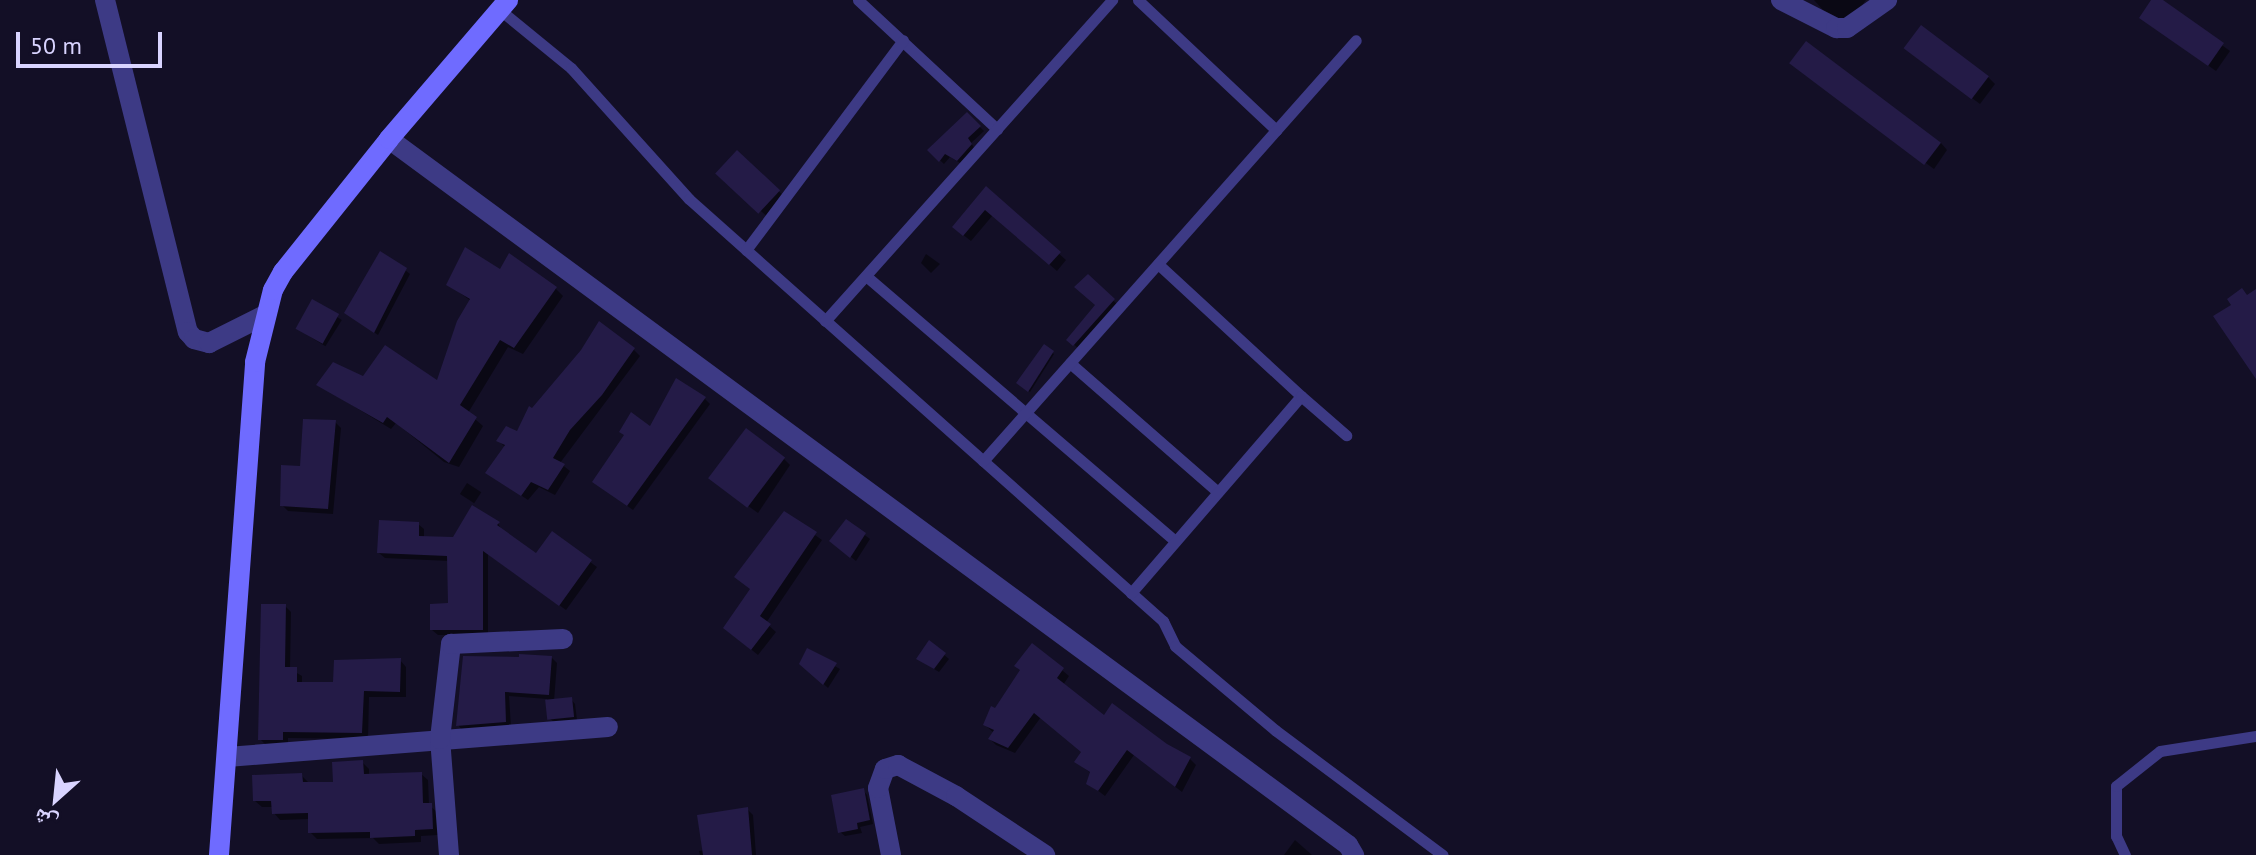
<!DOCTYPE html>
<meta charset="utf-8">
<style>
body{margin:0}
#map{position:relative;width:2256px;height:855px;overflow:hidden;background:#130f26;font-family:"PT Sans","Noto Naskh Arabic",sans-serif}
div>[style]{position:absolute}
.shadow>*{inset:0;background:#0007;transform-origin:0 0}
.building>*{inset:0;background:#241b47;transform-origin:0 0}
.lane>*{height:11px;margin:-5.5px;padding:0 5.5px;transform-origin:5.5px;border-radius:5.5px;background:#3d3a85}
.street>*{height:20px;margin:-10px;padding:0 10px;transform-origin:10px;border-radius:10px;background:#3d3a85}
.secondary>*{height:20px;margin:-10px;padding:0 10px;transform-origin:10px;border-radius:10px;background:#6f6bff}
span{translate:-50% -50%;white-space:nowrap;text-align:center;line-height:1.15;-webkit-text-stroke:6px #130f26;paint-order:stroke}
.north{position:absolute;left:16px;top:759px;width:80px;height:80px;-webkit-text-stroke:6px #130f26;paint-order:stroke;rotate:207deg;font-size:22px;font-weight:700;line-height:32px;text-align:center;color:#d9d4ff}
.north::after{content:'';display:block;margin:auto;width:28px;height:36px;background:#d9d4ff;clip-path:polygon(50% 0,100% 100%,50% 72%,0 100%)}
.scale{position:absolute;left:16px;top:32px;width:146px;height:36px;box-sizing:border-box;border:4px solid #d9d4ff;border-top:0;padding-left:10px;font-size:24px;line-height:28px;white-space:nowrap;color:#d9d4ff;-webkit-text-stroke:6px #130f26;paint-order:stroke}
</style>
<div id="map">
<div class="shadow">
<i style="clip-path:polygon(1814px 0,1866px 0,1848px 23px,1823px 10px)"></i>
<i style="clip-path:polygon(2154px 0,2159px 0,2230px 51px,2216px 71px,2141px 18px)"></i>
<i style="clip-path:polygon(1914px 55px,1988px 77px,1995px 84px,1980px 104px)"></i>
<i style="clip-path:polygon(1799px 70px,1941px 143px,1947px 150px,1934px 169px)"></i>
<i style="clip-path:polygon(967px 115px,984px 131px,971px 143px,975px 149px,962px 164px,950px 157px,944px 164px,929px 150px)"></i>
<i style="clip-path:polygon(737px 153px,786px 198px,770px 219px,725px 180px)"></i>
<i style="clip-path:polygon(986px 189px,1066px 260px,1057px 271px,993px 215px,971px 241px,962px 234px)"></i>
<i style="clip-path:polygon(926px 254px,940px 264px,931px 273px,921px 263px)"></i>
<i style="clip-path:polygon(405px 270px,410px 274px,378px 335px,346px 313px,357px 290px,360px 292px)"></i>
<i style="clip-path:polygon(501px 272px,555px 288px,563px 296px,523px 354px,508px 347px,468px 413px,483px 426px,459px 467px,444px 462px,396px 423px,391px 429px,319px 385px,363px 379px,438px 383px,471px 301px,448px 284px)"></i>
<i style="clip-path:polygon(1088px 277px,1118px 305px,1079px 349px,1069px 340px,1098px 305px)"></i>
<i style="left:313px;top:302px;width:34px;height:31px;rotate:32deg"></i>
<i style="clip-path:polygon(1045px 347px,1054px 354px,1030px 392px,1018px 382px)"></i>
<i style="clip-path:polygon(633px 349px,640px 356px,560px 463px,570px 471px,555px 495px,539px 487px,528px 500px,488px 473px,506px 448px,498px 440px,518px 433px)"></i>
<i style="clip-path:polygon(705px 399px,710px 404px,633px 510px,594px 482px)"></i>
<i style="clip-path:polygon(335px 422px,341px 428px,333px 514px,288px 511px,282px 505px,302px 468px)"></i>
<i style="clip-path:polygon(783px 458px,790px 465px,758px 513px,723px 488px)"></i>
<i style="left:467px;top:483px;width:17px;height:13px;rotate:33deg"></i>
<i style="clip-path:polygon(784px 513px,822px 540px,766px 623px,776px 632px,758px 655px,732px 634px)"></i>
<i style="clip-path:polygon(846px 521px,870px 539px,856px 561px,836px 545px)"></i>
<i style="clip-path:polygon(498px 523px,502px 531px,536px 556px,552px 534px,597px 567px,566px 610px,488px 554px,488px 635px,438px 635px,432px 630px,450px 605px,449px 561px,385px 558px,379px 553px,418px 524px,424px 529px,424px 538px,454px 539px)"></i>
<i style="clip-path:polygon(285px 606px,291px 612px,290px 669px,302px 676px,302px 684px,335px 685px,400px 660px,406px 667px,406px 697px,369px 697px,368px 739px,288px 738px,288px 745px,266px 745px,260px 739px)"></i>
<i style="clip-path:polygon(930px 643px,949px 659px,939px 672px,918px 659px)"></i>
<i style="clip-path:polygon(1032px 645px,1069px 676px,1063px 685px,1105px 718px,1190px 759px,1196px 765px,1182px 792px,1134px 755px,1105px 796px,1088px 783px,1092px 774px,1076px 762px,1083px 752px,1041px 717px,1015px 753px,996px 745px,990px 739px,994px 733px,985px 725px,1022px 670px)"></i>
<i style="clip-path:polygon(808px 651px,840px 669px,828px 688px,801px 663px)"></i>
<i style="clip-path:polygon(552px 658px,557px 663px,554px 701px,571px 699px,575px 704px,577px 720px,554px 722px,549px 718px,547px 699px,509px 696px,511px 727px,463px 731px,458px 725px)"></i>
<i style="clip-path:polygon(362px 762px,369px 769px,369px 776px,421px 774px,428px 780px,429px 805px,437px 812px,438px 835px,421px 836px,421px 842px,379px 844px,373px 838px,317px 839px,310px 832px,310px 819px,280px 820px,274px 813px,273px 807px,262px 807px,255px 801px,301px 775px,308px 782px,335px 784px)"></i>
<i style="clip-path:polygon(863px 790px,867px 795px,873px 824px,860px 827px,862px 833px,845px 836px,840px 832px)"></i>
<i style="clip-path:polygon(747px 809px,753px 815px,756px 855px,700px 855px,699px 851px,705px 850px)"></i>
<i style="clip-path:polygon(1295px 840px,1312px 855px,1284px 855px)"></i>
</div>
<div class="building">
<i style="clip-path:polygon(2151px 0,2163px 0,2224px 43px,2208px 66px,2139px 18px)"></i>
<i style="left:1921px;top:25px;width:85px;height:29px;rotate:37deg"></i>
<i style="left:1806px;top:41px;width:169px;height:28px;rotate:37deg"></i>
<i style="clip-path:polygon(967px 112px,981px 126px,968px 138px,972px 144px,957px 161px,945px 154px,939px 162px,927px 150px)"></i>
<i style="left:737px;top:150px;width:59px;height:32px;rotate:43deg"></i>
<i style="clip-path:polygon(986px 186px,1061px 252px,1049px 265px,985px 210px,963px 236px,952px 227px)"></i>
<i style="clip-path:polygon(465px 247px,500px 269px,509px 253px,557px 287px,514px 348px,500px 340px,460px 405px,477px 417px,449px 463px,387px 417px,383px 423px,316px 385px,333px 362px,363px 376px,385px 345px,437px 380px,457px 321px,470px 299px,446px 285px)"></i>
<i style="clip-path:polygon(380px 251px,407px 268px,374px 333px,344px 313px)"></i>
<i style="clip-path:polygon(1088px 274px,1115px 299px,1073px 346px,1066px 340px,1095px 305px,1074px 287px)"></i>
<i style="clip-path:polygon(2242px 288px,2247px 295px,2256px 289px,2256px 379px,2213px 316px,2231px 305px,2227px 299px)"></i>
<i style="left:312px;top:299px;width:31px;height:34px;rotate:29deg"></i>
<i style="clip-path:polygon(599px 321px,635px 348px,602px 395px,570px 430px,553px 458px,565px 464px,548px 490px,531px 482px,521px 496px,485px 473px,505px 445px,496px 441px,506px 426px,517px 431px,529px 406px,532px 408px,581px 350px)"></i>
<i style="clip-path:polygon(1044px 344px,1054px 351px,1028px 392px,1016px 383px)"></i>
<i style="clip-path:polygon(676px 378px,706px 397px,627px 506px,592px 482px,624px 435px,619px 432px,631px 412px,650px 426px)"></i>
<i style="clip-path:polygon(303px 419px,336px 420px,328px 509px,280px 506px,281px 465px,300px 466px)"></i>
<i style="left:746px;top:428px;width:49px;height:63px;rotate:37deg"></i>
<i style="clip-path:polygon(472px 505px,500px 522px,497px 525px,536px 553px,552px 531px,592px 560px,559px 606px,483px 551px,483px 630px,430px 630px,430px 604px,448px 603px,447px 556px,377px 553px,379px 520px,419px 522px,419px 536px,453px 537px)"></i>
<i style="clip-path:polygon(784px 511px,817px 532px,760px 616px,771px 624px,751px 650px,723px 628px,750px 589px,734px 577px)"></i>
<i style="clip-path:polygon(846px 519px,866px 533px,850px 558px,829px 541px)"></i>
<i style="clip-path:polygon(261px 604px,286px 604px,285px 667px,297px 667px,297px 682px,333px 682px,334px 660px,401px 658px,400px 692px,364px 691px,362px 733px,283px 732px,283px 740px,258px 740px)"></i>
<i style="clip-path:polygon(929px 640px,946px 653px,934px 669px,916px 659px)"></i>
<i style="clip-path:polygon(1032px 643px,1064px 668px,1057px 678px,1104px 715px,1112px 703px,1167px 744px,1191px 757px,1175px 787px,1127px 750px,1098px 791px,1086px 784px,1090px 772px,1074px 762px,1081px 752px,1034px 713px,1008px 748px,988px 739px,994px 730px,983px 725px,991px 706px,995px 708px,1020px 670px,1014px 666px)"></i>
<i style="clip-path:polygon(807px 648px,837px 663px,823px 685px,799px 664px)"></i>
<i style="clip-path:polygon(519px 654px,552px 656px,549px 695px,505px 692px,506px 722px,456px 726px,463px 656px,519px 657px)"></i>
<i style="left:572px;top:697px;width:20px;height:27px;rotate:84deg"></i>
<i style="clip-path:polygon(363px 760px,364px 774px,422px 772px,423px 803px,432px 803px,433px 829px,415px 830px,415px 836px,370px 838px,370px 832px,308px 833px,308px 813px,272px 814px,271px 801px,253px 801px,252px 775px,302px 773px,303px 782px,333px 782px,332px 762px)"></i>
<i style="clip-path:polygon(864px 788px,870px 820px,857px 823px,858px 829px,838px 833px,831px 795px)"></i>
<i style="clip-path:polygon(748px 807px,752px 855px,703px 855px,697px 815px)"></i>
</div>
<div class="lane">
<i style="left:858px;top:0;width:190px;rotate:42.9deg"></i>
<i style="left:1138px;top:0;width:190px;rotate:43.3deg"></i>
<i style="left:500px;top:10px;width:92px;rotate:39.2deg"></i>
<i style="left:571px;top:68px;width:176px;rotate:48deg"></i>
<i style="left:689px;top:199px;width:635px;rotate:41.68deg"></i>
<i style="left:1163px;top:621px;width:28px;rotate:64deg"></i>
<i style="left:1175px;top:646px;width:131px;rotate:40deg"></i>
<i style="left:1275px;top:730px;width:209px;rotate:36.7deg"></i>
<i style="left:746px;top:250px;width:262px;rotate:-53.2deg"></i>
<i style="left:1158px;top:264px;width:195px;rotate:42.7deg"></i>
<i style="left:866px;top:276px;width:407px;rotate:40.6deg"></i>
<i style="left:825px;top:321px;width:431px;rotate:-48.2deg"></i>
<i style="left:1070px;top:363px;width:196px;rotate:41.1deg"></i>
<i style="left:983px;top:461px;width:562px;rotate:-48.46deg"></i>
<i style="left:1131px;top:593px;width:260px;rotate:-49.2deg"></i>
<i style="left:1301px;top:396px;width:60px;rotate:40.9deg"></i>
<i style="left:2125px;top:855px;width:21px;rotate:-115deg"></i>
<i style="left:2116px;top:836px;width:50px;rotate:-90deg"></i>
<i style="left:2116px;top:786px;width:56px;rotate:-38.5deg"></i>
<i style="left:2160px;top:751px;width:97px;rotate:-8.9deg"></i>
</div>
<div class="street">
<i style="left:105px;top:0;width:342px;rotate:76deg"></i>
<i style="left:188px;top:332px;width:9px;rotate:49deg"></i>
<i style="left:194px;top:339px;width:16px;rotate:15deg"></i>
<i style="left:209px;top:343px;width:63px;rotate:-26.6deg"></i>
<i style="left:1781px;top:0;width:62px;rotate:27deg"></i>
<i style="left:1836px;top:28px;width:11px"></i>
<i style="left:1847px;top:28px;width:49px;rotate:-35deg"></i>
<i style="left:389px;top:139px;width:1191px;rotate:36.36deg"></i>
<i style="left:1348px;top:845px;width:12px;rotate:59deg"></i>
<i style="left:227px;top:757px;width:382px;rotate:-4.5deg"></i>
<i style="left:449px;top:855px;width:116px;rotate:-94.4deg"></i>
<i style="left:440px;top:739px;width:96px;rotate:-83.4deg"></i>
<i style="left:451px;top:644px;width:112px;rotate:-2.6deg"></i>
<i style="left:891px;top:855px;width:68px;rotate:-101deg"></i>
<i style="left:878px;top:788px;width:20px;rotate:-70deg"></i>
<i style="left:885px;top:769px;width:14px;rotate:-17deg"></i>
<i style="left:898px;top:765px;width:66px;rotate:28.1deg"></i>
<i style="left:956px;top:796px;width:107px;rotate:33.5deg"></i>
</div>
<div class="secondary">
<i style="left:219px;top:855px;width:494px;rotate:-85.8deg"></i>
<i style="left:255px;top:362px;width:74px;rotate:-76deg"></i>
<i style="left:273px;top:290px;width:21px;rotate:-61deg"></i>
<i style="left:283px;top:272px;width:170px;rotate:-51.4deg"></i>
<i style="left:389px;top:139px;width:183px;rotate:-49.4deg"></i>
</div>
<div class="north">ش</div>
<div class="scale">50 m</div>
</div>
